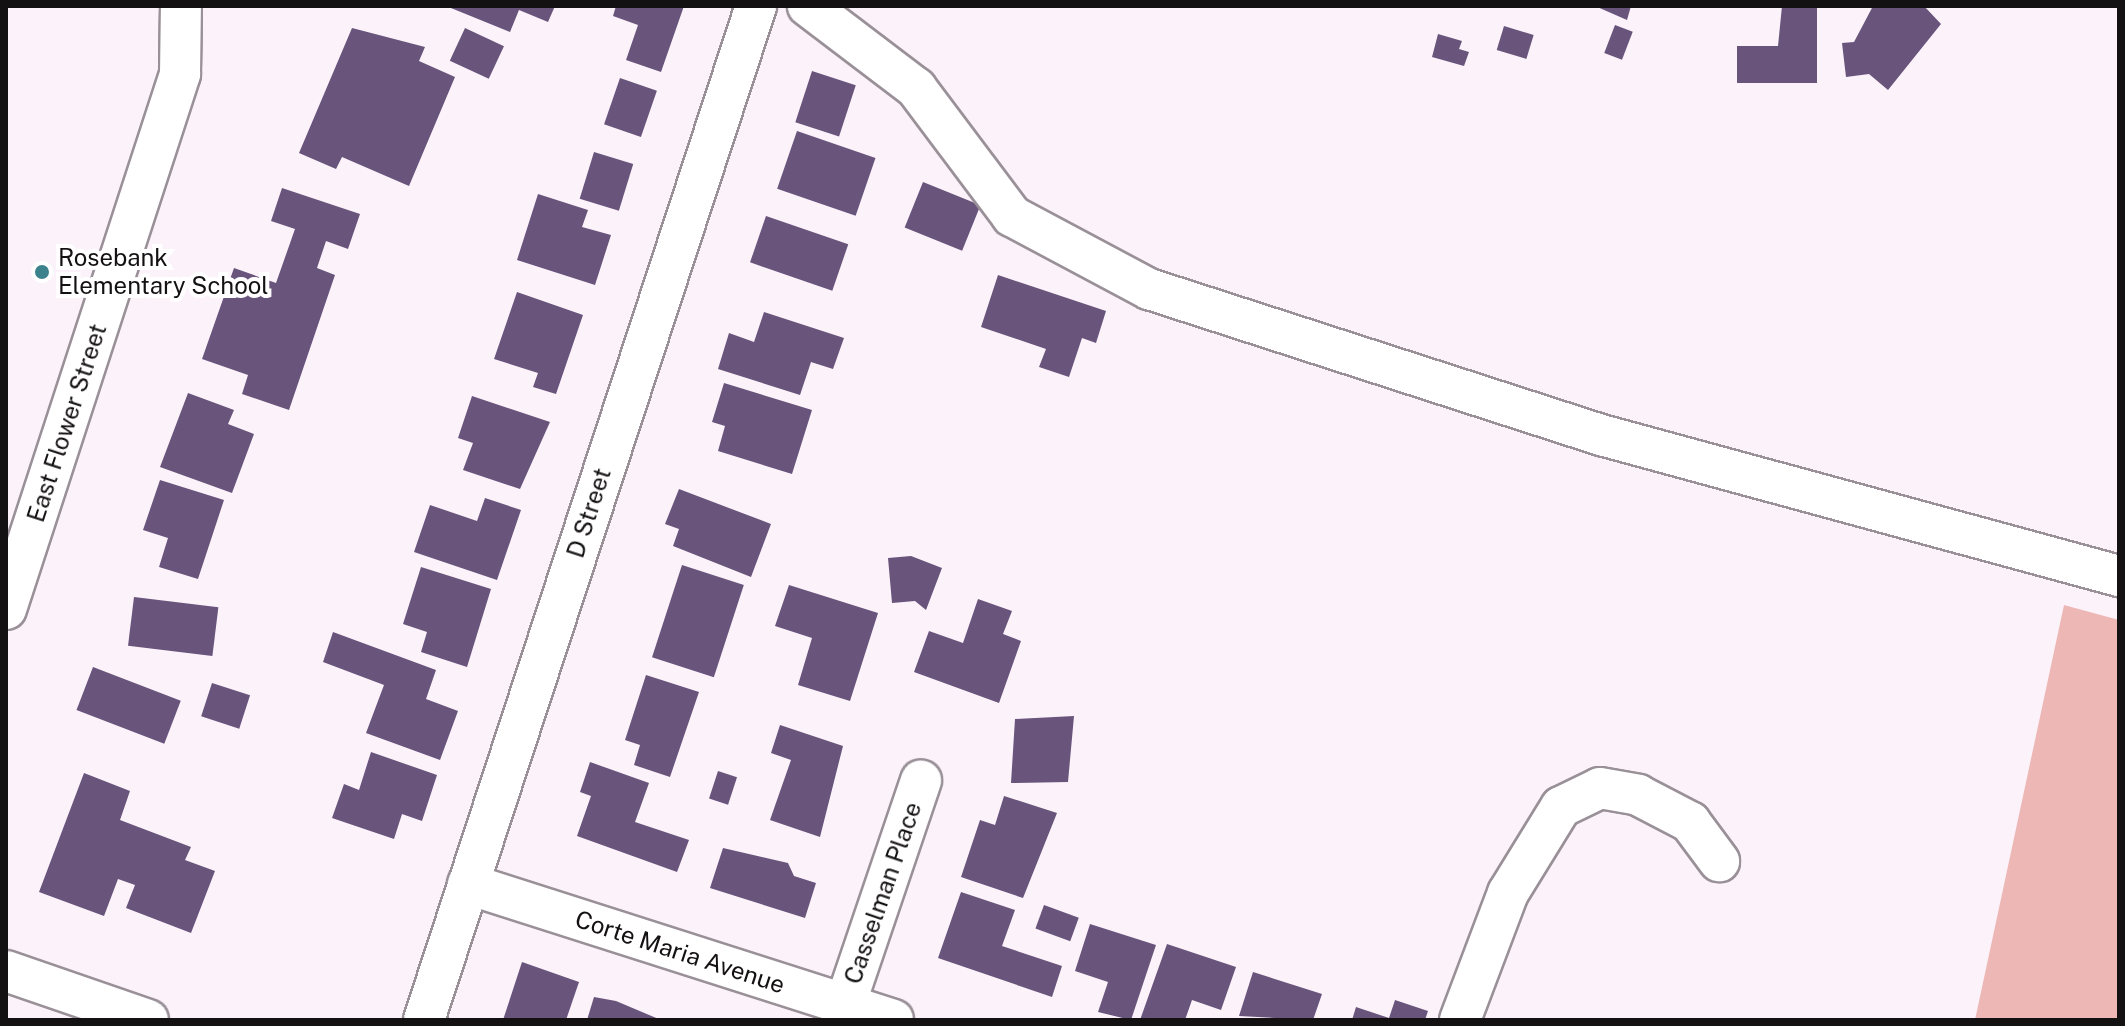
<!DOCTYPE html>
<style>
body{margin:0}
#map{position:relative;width:2125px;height:1026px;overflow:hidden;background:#fcf2fa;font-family:"Public Sans",sans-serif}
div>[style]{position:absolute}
.green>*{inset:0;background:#ecb7b5}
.building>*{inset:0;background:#69547c;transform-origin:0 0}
.roads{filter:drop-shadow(2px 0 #999098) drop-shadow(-2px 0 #999098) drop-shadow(0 2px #999098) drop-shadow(0 -2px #999098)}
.minor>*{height:40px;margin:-20px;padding:0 20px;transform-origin:20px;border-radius:20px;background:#fff}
.dots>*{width:22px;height:22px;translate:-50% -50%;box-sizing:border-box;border:4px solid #fff;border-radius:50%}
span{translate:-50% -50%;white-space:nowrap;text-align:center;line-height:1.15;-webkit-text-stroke:8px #fff;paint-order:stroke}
.poi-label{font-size:24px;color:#141113}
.left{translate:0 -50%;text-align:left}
.street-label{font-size:24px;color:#141113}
.frame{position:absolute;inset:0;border:8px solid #141113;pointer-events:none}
</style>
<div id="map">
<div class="green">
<i style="clip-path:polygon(2064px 605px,2119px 620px,2119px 1020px,1975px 1020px)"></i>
</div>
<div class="building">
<i style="clip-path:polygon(446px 6px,555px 6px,548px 22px,519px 10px,510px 32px)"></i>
<i style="clip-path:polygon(616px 6px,684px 6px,661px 72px,626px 60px,638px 25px,613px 16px)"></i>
<i style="clip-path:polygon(1595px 6px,1631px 6px,1627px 20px)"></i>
<i style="clip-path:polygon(1782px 6px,1817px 6px,1817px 83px,1737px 83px,1737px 46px,1778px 46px)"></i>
<i style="clip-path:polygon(1873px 6px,1924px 6px,1941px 24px,1888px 90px,1869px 74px,1846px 77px,1842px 43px,1854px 42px)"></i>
<i style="left:1615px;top:25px;width:19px;height:30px;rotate:21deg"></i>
<i style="left:1504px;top:26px;width:31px;height:25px;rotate:17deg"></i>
<i style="clip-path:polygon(352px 28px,425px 47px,419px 61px,455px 77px,409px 186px,342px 157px,336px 169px,299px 153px)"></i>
<i style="left:465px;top:28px;width:43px;height:36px;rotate:25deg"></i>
<i style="clip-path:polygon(1438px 34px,1462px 41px,1459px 49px,1469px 52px,1464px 66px,1432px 57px)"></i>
<i style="left:812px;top:71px;width:46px;height:54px;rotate:18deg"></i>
<i style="left:620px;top:78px;width:39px;height:49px;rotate:19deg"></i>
<i style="left:797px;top:131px;width:83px;height:61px;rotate:19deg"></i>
<i style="left:594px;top:152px;width:41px;height:49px;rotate:17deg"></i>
<i style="left:923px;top:182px;width:62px;height:49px;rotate:22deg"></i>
<i style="clip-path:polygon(282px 188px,360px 214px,348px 249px,326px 241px,317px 268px,335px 275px,289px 410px,242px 394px,248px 375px,202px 359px,234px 268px,276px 283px,295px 229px,271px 221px)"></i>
<i style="clip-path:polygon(538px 194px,588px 210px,582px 227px,611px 235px,595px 285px,517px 260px)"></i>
<i style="left:766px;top:216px;width:87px;height:49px;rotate:19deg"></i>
<i style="clip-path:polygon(998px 275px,1106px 311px,1096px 343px,1082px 338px,1069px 377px,1039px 367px,1046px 349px,981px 327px)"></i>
<i style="clip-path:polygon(517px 292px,583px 315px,556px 394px,533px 387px,538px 373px,494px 359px)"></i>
<i style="clip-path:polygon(764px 312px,844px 338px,833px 369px,811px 362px,800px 395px,718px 369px,729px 333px,754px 342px)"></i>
<i style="clip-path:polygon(724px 383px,812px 410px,792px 474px,718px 451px,725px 426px,712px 422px)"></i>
<i style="clip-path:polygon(188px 393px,234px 410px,228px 424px,254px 434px,232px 493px,160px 467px)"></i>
<i style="clip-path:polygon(472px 396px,550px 422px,520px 489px,463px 470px,473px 443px,458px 438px)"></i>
<i style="clip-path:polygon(160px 480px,224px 500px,198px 579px,159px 567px,168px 538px,143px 530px)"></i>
<i style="clip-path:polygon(679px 489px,771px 524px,751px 577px,673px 546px,679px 529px,665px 524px)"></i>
<i style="clip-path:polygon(485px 498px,521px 510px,497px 580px,414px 552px,430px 505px,477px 521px)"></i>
<i style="clip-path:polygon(911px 556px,942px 568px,926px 610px,915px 601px,892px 603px,888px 558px)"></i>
<i style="left:682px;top:565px;width:65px;height:97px;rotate:18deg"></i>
<i style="clip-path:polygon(421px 567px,491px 589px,467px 667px,421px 652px,427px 632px,403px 624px)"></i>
<i style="clip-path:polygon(789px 585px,878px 613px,850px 701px,798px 685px,812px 638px,775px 626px)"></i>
<i style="left:134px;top:597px;width:85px;height:49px;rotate:7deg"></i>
<i style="clip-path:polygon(978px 599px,1012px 611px,1003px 634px,1021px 641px,999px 703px,914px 672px,929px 631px,963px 643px)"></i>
<i style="clip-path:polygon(333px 632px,436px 670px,426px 699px,458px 711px,440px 760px,366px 733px,384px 685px,323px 662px)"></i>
<i style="left:93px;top:667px;width:94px;height:46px;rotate:21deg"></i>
<i style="clip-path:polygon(646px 675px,699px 692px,670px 777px,634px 765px,640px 745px,625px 740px)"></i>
<i style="left:212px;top:683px;width:40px;height:35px;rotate:18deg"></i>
<i style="clip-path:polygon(1074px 716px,1068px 782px,1011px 783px,1015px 719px)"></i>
<i style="clip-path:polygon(780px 725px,843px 746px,820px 837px,770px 820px,791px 760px,771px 753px)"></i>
<i style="clip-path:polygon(371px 752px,437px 775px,422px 821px,402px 814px,394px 839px,332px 818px,344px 784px,359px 790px)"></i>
<i style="clip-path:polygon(590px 762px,649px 783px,635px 822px,689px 840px,677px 872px,577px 836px,591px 796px,580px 792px)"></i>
<i style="left:718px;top:771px;width:20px;height:29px;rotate:18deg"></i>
<i style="clip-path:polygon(84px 773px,130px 791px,120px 820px,191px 847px,185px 860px,215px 871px,191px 933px,126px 908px,135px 885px,118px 879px,104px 916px,39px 892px)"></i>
<i style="clip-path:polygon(1004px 796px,1057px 813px,1023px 898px,961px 877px,980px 820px,995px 825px)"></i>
<i style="clip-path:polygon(723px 848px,788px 863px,794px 876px,816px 883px,805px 918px,710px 888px)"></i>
<i style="clip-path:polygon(961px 892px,1015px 910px,1002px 946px,1062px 966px,1052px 997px,938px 958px)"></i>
<i style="left:1044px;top:905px;width:37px;height:25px;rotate:20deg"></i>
<i style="clip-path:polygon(1090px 924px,1156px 945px,1131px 1020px,1098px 1012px,1108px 982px,1075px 971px)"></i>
<i style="clip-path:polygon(1167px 944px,1236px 967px,1221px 1010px,1192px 1000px,1185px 1020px,1140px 1020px)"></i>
<i style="clip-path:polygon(522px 962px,579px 982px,566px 1020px,503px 1020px)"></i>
<i style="clip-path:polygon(1253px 972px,1322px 994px,1313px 1020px,1239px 1016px)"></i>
<i style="clip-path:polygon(594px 997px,616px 1001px,661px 1020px,587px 1020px)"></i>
<i style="clip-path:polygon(1395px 1000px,1428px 1011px,1425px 1020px,1352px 1020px,1356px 1007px,1389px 1018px)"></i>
</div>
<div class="roads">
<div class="minor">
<i style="left:808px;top:6px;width:136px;rotate:37.2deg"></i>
<i style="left:916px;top:88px;width:160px;rotate:53.1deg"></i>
<i style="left:1012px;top:216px;width:155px;rotate:28.1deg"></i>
<i style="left:1149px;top:289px;width:475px;rotate:17.9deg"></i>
<i style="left:1601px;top:435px;width:537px;rotate:15.23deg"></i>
<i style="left:6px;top:609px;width:563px;rotate:-71.98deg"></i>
<i style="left:180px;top:74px;width:68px;rotate:-89.2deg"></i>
<i style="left:468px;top:884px;width:446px;rotate:17.7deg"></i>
<i style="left:6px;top:971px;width:150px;rotate:19deg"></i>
<i style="left:845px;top:1005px;width:237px;rotate:-71.3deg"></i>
<i style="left:424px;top:1020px;width:1067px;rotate:-71.87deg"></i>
<i style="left:1460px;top:1020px;width:136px;rotate:-69.3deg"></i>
<i style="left:1508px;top:893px;width:101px;rotate:-58.4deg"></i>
<i style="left:1561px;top:807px;width:43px;rotate:-26deg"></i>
<i style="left:1600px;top:788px;width:39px;rotate:10deg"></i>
<i style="left:1638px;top:795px;width:59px;rotate:27.4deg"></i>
<i style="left:1690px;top:822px;width:49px;rotate:53.4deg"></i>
</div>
</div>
<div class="dots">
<i style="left:42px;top:272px;background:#3c828d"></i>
</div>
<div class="poi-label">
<span class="left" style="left:58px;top:272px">Rosebank<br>Elementary School</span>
</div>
<div class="street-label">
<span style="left:67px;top:423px;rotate:-72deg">East Flower Street</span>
<span style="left:589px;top:513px;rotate:-72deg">D Street</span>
<span style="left:883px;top:893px;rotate:-71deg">Casselman Place</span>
<span style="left:680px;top:952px;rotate:18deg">Corte Maria Avenue</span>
</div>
<div class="frame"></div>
</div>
